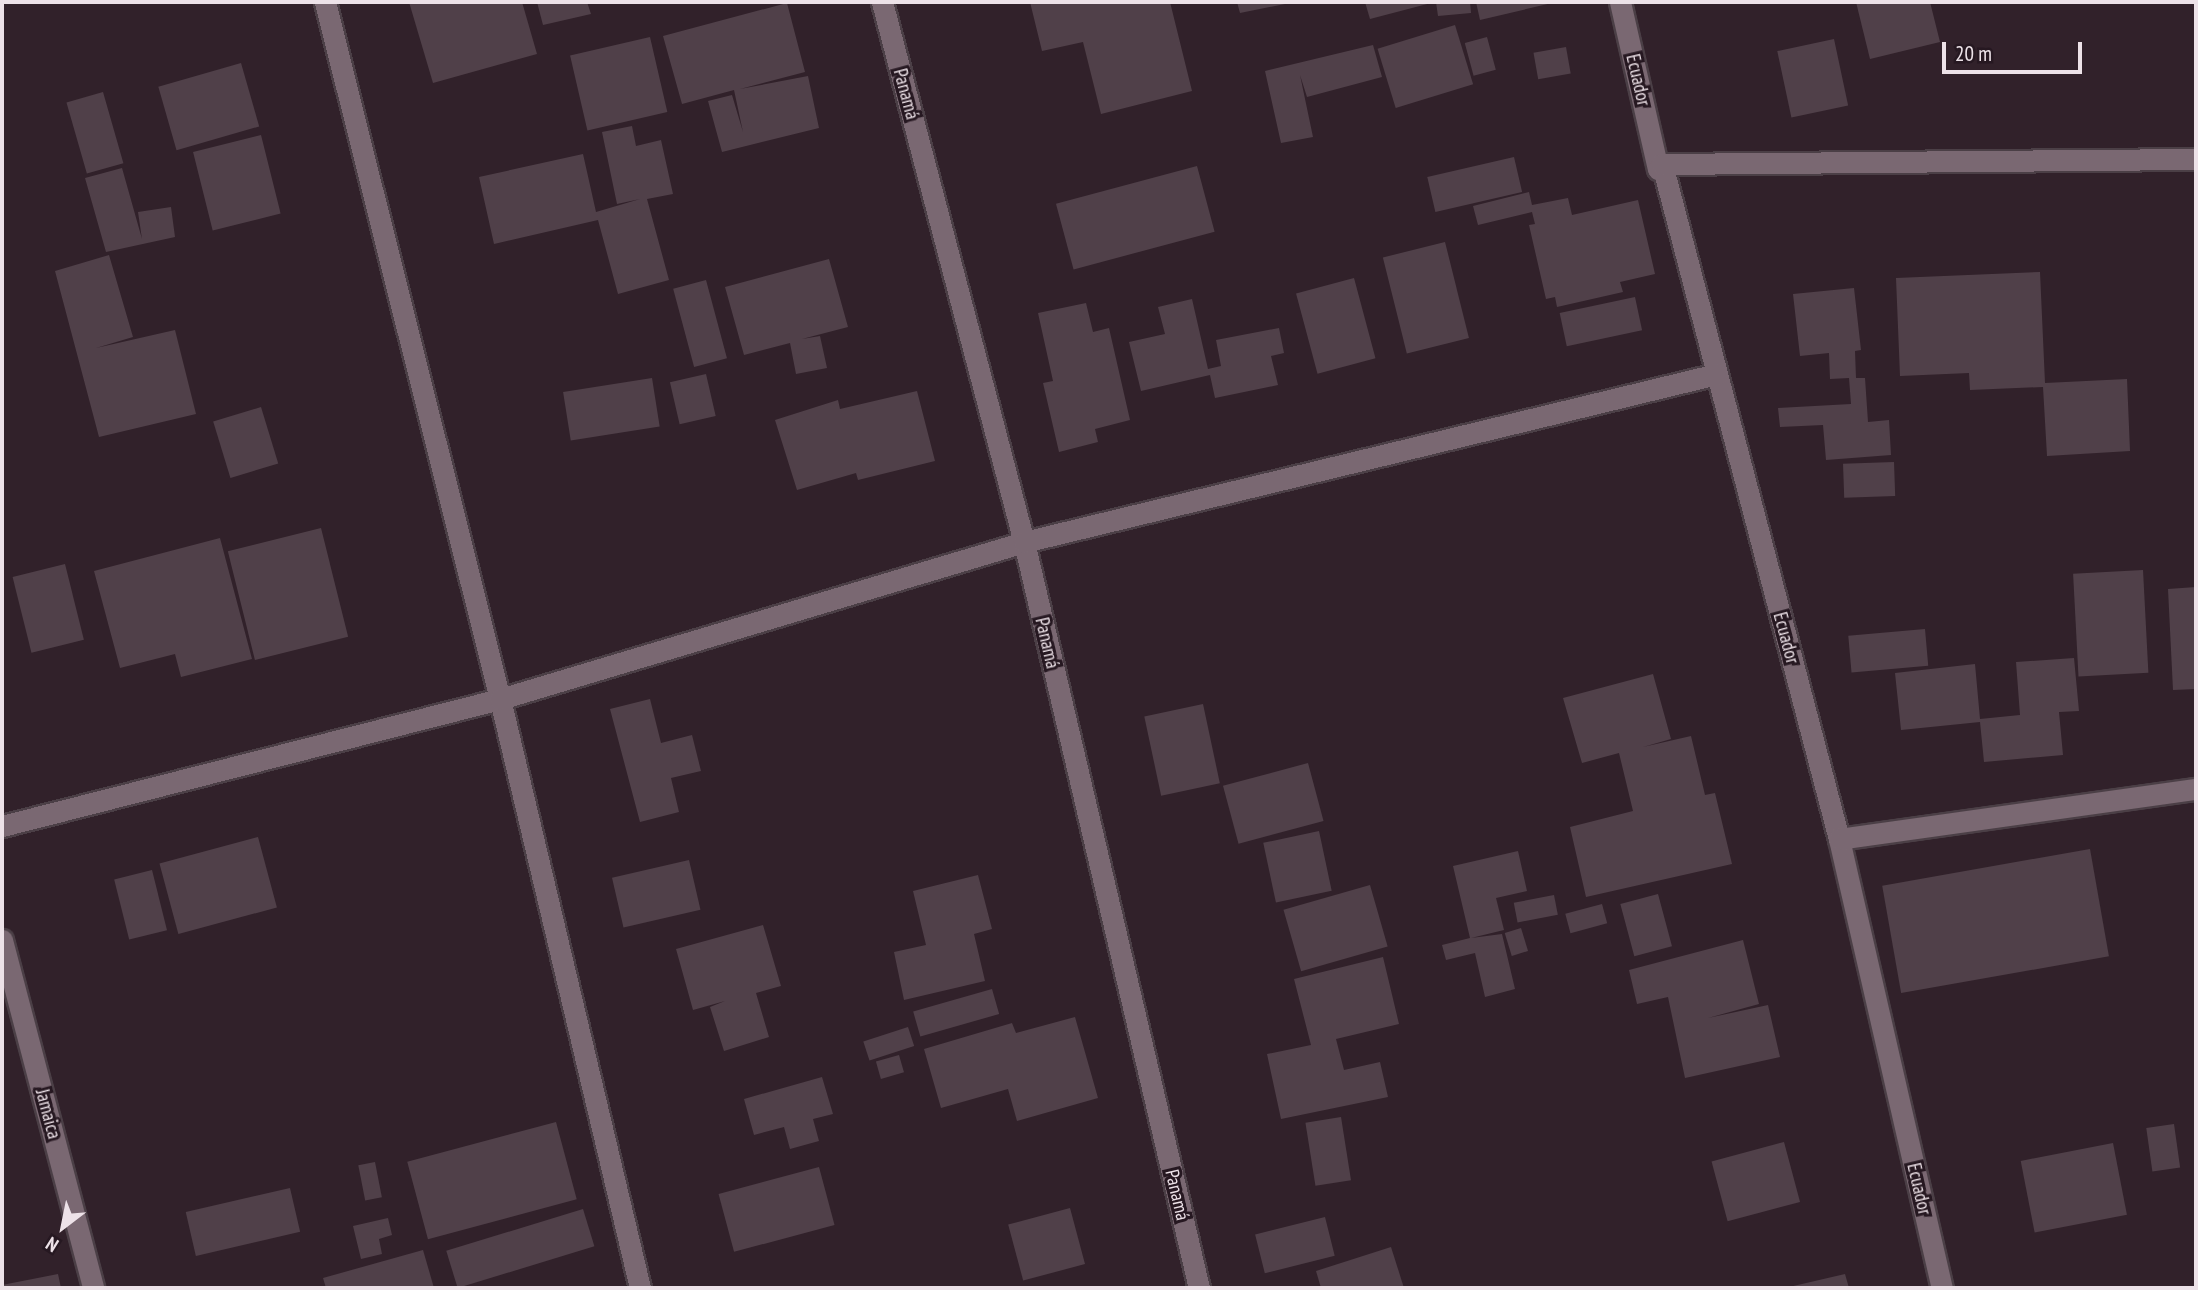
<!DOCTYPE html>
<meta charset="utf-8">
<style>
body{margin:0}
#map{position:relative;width:2198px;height:1290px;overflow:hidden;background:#31212a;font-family:"PT Sans Narrow",sans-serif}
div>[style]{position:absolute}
.building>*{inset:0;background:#504049;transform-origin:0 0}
.roads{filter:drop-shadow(2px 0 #4b3f46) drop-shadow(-2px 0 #4b3f46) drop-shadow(0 2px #4b3f46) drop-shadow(0 -2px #4b3f46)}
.street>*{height:21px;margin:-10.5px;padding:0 10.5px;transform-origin:10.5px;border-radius:10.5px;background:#7a6872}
span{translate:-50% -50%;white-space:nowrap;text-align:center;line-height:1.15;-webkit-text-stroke:6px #261821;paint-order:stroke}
.street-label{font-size:19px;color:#ede2e8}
.frame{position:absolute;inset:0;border:4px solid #ede2e8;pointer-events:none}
.north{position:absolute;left:28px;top:1192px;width:70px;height:70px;-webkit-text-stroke:5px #261821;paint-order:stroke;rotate:212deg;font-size:19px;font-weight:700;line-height:28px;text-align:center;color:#ede2e8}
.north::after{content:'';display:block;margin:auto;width:24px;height:32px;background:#ede2e8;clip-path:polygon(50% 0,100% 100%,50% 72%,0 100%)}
.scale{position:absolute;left:1942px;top:42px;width:140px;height:32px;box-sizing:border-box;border:4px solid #ede2e8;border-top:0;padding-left:9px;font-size:21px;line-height:24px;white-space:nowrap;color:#ede2e8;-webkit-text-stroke:5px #261821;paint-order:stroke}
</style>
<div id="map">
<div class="building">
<i style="clip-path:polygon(409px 2px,522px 2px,537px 54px,433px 83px)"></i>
<i style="clip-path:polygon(537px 2px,587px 2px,591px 14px,543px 25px)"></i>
<i style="clip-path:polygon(1030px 2px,1170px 2px,1192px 91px,1101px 114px,1083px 42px,1042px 51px)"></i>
<i style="clip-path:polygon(1237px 2px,1290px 2px,1290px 3px,1240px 13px)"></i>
<i style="clip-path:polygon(1365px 2px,1431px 2px,1431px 3px,1370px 19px)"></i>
<i style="clip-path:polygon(1436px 2px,1470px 2px,1471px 13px,1438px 16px)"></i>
<i style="clip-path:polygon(1476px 2px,1552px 2px,1552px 3px,1480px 20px)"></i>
<i style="clip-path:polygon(1856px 2px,1930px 2px,1940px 42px,1870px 59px)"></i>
<i style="clip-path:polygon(787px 3px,805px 72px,740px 89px,808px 76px,819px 128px,722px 152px,708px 101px,732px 95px,743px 132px,734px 90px,682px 104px,663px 36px)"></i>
<i style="left:1455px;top:25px;width:62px;height:81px;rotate:73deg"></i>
<i style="left:650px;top:37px;width:77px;height:82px;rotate:77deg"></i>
<i style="left:1487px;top:37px;width:34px;height:23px;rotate:75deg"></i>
<i style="left:1834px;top:39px;width:68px;height:58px;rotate:78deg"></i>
<i style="clip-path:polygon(1373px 45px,1382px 77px,1307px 97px,1300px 75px,1313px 137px,1281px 143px,1265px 71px)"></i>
<i style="left:1566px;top:47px;width:27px;height:33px;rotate:80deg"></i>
<i style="left:241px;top:63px;width:66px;height:86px;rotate:74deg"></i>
<i style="left:103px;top:92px;width:74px;height:38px;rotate:74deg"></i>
<i style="clip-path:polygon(632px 126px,636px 146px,661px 140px,673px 194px,647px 199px,669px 280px,618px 294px,598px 220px,494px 244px,479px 177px,583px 154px,596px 212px,640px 199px,617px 204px,602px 132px)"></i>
<i style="left:261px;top:135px;width:81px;height:70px;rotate:76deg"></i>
<i style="left:1514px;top:157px;width:36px;height:89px;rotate:77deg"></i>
<i style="left:1197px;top:166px;width:68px;height:146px;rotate:75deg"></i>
<i style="clip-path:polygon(122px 168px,142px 239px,138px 212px,171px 207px,175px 237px,106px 252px,85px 178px)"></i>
<i style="clip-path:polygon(1529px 192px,1532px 205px,1568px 198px,1572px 215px,1638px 200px,1655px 274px,1620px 282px,1623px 292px,1557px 307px,1555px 297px,1546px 299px,1529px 225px,1535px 224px,1532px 212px,1478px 225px,1473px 206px)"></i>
<i style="left:1445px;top:242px;width:99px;height:64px;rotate:76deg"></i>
<i style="clip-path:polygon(109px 255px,133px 337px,96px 348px,175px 330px,196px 414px,99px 437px,55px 271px)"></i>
<i style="clip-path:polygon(829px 259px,848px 327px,802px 339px,820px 336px,827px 368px,796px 374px,790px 343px,744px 355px,725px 287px)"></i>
<i style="clip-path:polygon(2040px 272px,2045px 383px,2127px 379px,2130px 451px,2047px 456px,2043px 387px,1970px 390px,1969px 373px,1900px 376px,1896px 278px)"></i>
<i style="left:1354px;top:278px;width:83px;height:60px;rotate:75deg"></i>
<i style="left:706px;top:280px;width:81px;height:34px;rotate:75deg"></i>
<i style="clip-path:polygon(1854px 288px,1861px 350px,1855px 351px,1856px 378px,1865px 378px,1868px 422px,1889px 420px,1891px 455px,1826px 460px,1823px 425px,1780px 427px,1778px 408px,1851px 404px,1849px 378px,1830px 379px,1829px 353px,1800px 356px,1793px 294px)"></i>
<i style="left:1635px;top:297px;width:34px;height:77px;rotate:78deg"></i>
<i style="clip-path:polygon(1192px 299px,1208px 369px,1221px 366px,1216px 340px,1279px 328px,1284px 353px,1271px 356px,1278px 385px,1215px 398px,1210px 375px,1141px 391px,1129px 342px,1165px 334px,1158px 307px)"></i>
<i style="clip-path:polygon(1086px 303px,1093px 332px,1109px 328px,1130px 420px,1095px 429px,1098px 442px,1059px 452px,1043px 383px,1053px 381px,1038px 313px)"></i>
<i style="left:706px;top:374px;width:43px;height:37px;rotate:77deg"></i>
<i style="left:652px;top:378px;width:49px;height:90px;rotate:81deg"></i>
<i style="clip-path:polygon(917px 391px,935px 461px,858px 480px,856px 473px,797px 490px,775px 420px,838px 400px,840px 409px)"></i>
<i style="left:261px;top:407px;width:59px;height:50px;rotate:73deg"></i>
<i style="left:1894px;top:462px;width:34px;height:51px;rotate:88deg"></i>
<i style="left:321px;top:528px;width:112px;height:96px;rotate:76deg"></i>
<i style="clip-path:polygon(220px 538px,252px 659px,181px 677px,175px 654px,120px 668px,94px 571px)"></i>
<i style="left:65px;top:564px;width:78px;height:54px;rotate:76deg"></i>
<i style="left:2143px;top:570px;width:103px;height:70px;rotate:87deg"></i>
<i style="clip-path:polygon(2196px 587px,2196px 689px,2173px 690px,2168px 589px)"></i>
<i style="left:1925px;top:629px;width:37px;height:77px;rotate:85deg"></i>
<i style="clip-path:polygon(2074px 658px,2079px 711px,2059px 712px,2063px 755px,1984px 762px,1980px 722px,1901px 730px,1895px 673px,1975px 664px,1980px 719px,2020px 715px,2016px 662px)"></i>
<i style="clip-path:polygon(1653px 674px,1671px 739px,1643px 747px,1691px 736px,1705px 795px,1715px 793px,1732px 864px,1586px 897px,1570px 827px,1633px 811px,1619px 753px,1582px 763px,1563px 698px)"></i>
<i style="clip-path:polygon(650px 699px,661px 743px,692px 735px,701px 771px,671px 778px,679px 812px,640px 822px,610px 709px)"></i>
<i style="left:1203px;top:704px;width:81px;height:60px;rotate:78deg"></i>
<i style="left:1308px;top:763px;width:60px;height:88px;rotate:75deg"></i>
<i style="left:1319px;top:831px;width:61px;height:57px;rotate:78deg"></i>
<i style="left:258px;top:837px;width:73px;height:102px;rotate:75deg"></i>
<i style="left:2090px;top:849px;width:109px;height:211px;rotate:80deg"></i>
<i style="clip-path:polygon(1518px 851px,1527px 891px,1496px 898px,1504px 930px,1471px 938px,1502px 934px,1515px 989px,1485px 997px,1475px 953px,1446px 960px,1442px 945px,1470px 938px,1453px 866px)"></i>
<i style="left:689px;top:860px;width:51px;height:79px;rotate:77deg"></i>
<i style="left:152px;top:870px;width:62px;height:39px;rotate:76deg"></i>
<i style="clip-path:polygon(978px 875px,992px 929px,974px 934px,985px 981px,904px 1000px,894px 952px,926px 945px,913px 891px)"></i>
<i style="left:1370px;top:885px;width:64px;height:90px;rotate:74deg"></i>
<i style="left:1658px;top:894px;width:54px;height:39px;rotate:75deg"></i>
<i style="left:1554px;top:895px;width:20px;height:41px;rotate:79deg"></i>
<i style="left:1602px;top:904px;width:20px;height:38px;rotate:75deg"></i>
<i style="clip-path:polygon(763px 925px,781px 986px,756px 993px,769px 1037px,724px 1051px,710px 1007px,725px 1001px,693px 1010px,676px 949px)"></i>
<i style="left:1521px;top:928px;width:24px;height:17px;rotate:73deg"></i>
<i style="clip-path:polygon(1743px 940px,1759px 1004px,1708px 1018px,1768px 1005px,1780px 1057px,1685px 1078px,1668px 997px,1637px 1004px,1629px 970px)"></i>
<i style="clip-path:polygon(1383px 957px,1399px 1024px,1336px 1039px,1344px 1070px,1380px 1062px,1388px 1097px,1281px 1119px,1267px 1054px,1311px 1045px,1294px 979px)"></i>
<i style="left:992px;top:989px;width:26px;height:82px;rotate:74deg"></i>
<i style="clip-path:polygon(1075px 1017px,1098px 1098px,1017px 1121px,1008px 1089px,941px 1108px,924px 1049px,1012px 1023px,1016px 1033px)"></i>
<i style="left:908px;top:1027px;width:20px;height:47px;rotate:72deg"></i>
<i style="left:899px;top:1055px;width:18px;height:24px;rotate:74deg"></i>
<i style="clip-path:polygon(822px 1077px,833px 1114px,813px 1119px,819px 1141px,790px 1149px,784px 1127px,754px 1135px,744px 1099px)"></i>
<i style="left:1341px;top:1117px;width:64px;height:36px;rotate:81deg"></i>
<i style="left:556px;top:1122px;width:80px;height:154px;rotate:75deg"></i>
<i style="left:2174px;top:1124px;width:44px;height:28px;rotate:82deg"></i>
<i style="left:1784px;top:1142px;width:62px;height:75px;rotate:75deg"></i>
<i style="left:2113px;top:1143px;width:73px;height:94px;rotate:79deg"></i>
<i style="left:375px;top:1162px;width:36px;height:17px;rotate:79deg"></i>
<i style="left:819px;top:1167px;width:60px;height:104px;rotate:75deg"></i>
<i style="left:290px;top:1188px;width:45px;height:107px;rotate:77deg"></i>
<i style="left:1070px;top:1208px;width:58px;height:64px;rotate:75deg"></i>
<i style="left:583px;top:1209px;width:39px;height:143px;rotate:73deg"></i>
<i style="left:1325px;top:1217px;width:40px;height:72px;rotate:76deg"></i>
<i style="clip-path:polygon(388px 1218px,392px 1235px,379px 1239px,382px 1254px,361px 1259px,353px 1226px)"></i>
<i style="clip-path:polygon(1391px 1247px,1404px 1288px,1321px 1288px,1316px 1271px)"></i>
<i style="clip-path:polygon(423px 1250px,434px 1288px,326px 1288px,323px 1278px)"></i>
<i style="clip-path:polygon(58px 1274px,61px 1288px,2px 1288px,2px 1285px)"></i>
<i style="clip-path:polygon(1845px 1274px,1849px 1288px,1789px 1288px,1789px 1287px)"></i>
</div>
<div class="roads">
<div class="street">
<i style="left:325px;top:2px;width:719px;rotate:75.91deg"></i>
<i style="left:500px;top:699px;width:605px;rotate:76.63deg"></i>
<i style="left:882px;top:2px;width:558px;rotate:75.27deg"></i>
<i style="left:1024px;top:542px;width:766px;rotate:76.8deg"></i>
<i style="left:1620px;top:2px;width:171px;rotate:77.2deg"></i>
<i style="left:1658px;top:169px;width:6px;rotate:-51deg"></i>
<i style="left:1662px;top:164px;width:698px;rotate:75.31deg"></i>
<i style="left:1839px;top:839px;width:461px;rotate:77.1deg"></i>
<i style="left:1662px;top:164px;width:534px;rotate:-0.54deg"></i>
<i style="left:2px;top:826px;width:514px;rotate:-14.31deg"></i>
<i style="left:500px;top:699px;width:547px;rotate:-16.68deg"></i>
<i style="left:1024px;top:542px;width:713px;rotate:-13.63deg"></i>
<i style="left:1839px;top:839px;width:360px;rotate:-8deg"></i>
<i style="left:2px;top:940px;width:360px;rotate:75.3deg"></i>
</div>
</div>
<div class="street-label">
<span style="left:1638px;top:80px;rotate:77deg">Ecuador</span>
<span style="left:906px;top:94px;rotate:75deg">Panamá</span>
<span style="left:1786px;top:638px;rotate:75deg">Ecuador</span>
<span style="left:1047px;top:643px;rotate:77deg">Panamá</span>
<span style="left:48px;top:1114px;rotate:75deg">Jamaica</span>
<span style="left:1919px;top:1189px;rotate:77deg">Ecuador</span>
<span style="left:1177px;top:1195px;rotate:77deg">Panamá</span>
</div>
<div class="frame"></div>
<div class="north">N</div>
<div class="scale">20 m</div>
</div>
